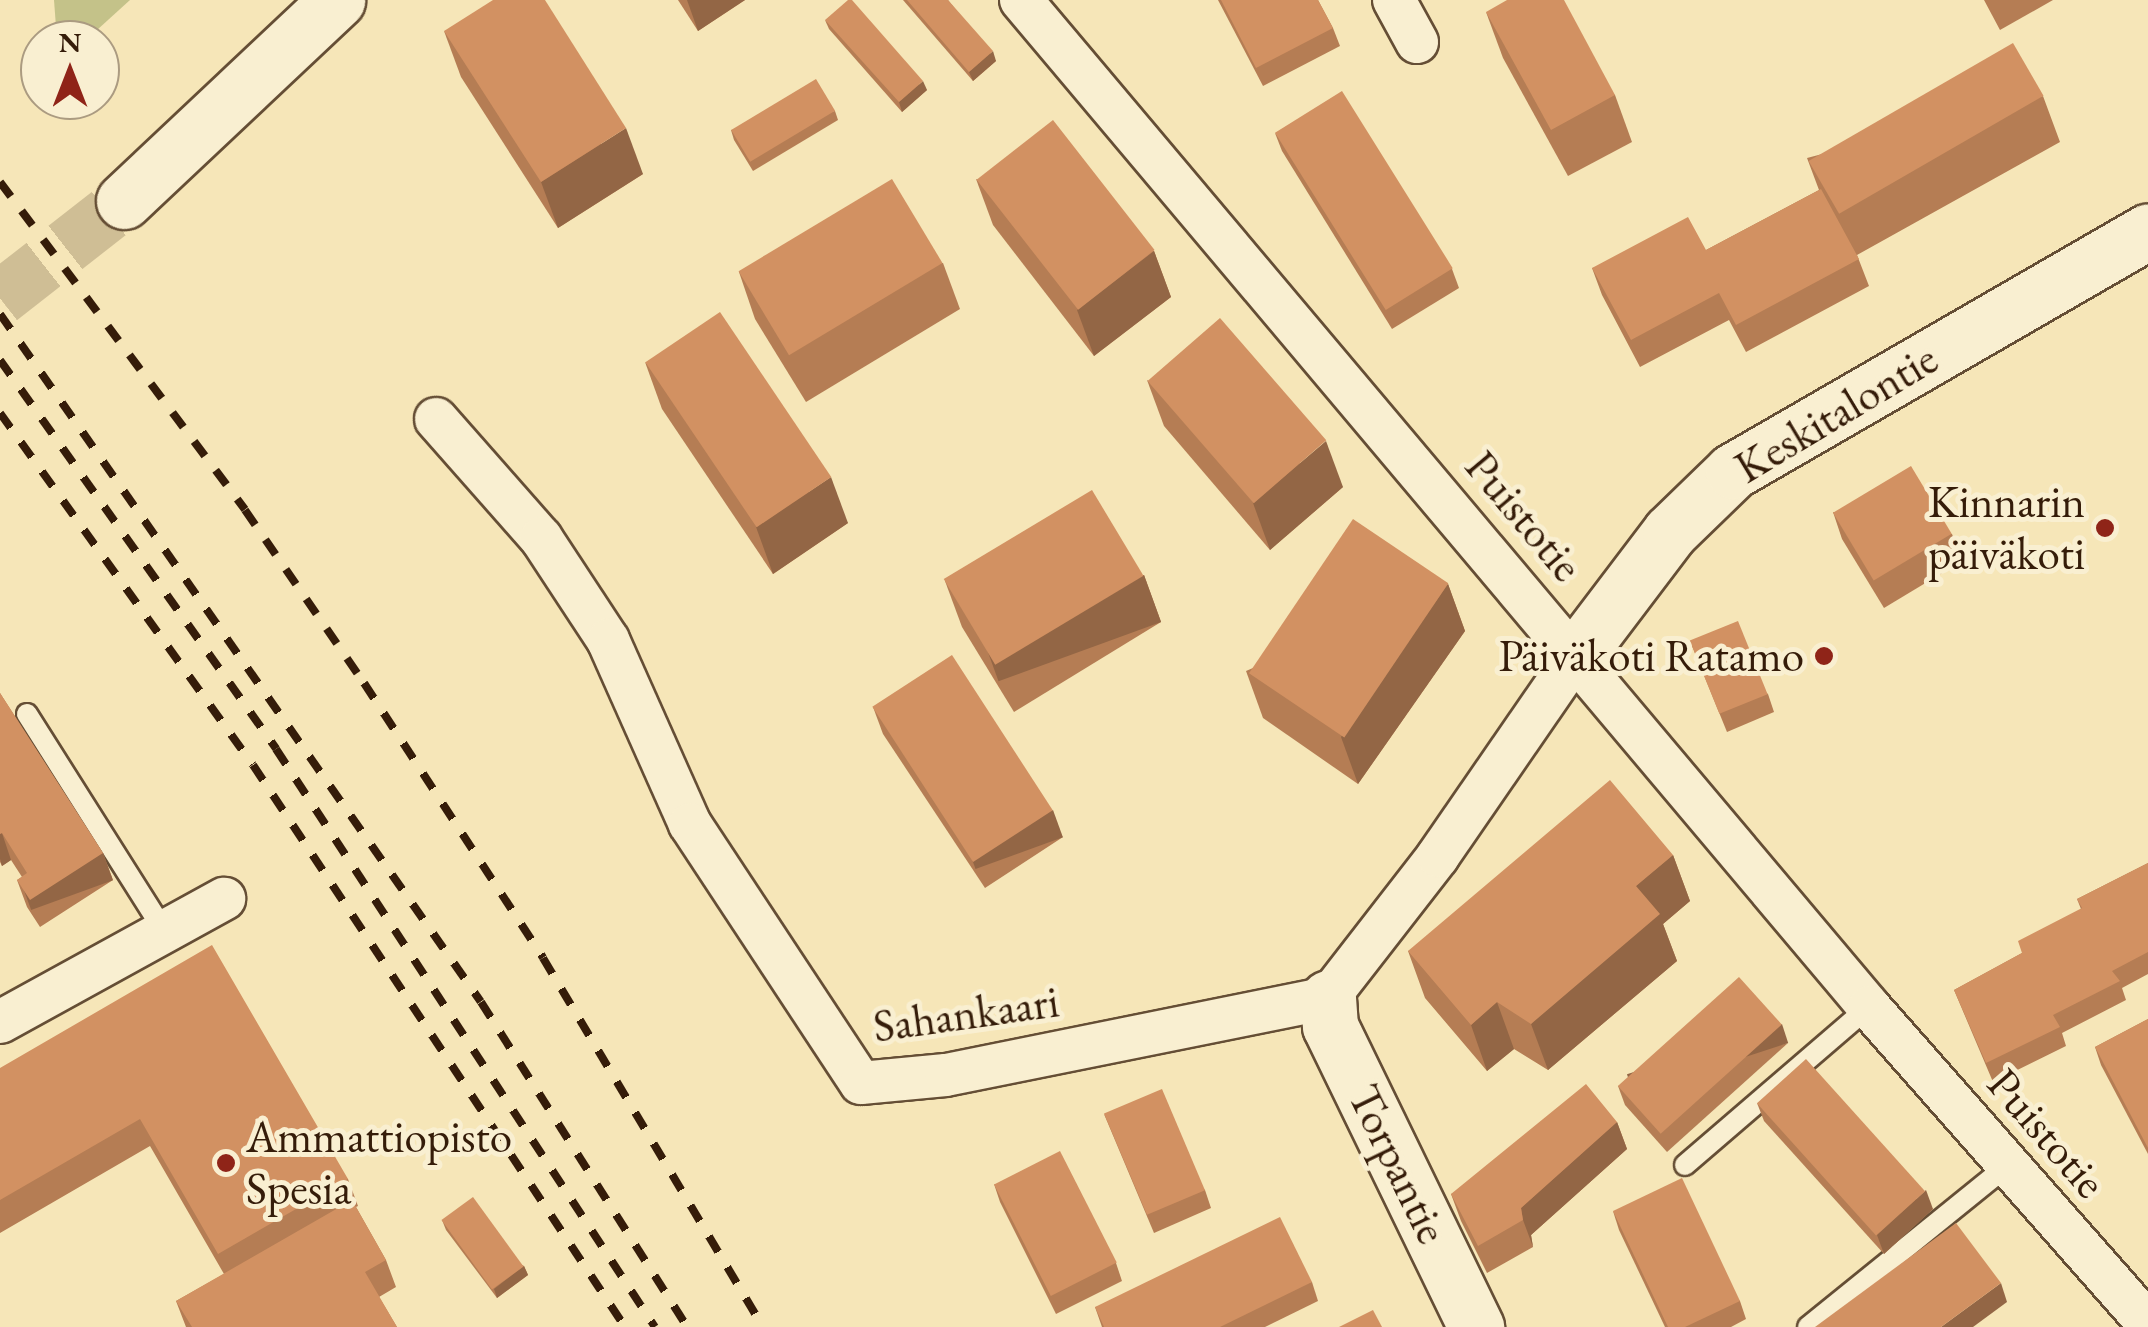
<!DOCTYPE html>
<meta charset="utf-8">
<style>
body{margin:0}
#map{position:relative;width:2148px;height:1327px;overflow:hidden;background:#f6e6b8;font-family:"EB Garamond",serif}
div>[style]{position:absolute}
.green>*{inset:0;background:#c4c289}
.secondary-tunnel>*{height:55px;margin-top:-27.5px;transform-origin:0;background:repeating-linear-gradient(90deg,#cfbe95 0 55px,transparent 0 83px)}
.roads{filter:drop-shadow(2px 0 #654e35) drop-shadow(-2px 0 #654e35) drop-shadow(0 2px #654e35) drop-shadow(0 -2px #654e35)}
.lane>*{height:20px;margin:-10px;padding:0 10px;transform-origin:10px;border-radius:10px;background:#f9efd1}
.street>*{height:42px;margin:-21px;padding:0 21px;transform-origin:21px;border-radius:21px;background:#f9efd1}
.secondary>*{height:55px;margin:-27.5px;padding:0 27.5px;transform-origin:27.5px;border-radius:27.5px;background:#f9efd1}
.rail>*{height:8px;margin-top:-4px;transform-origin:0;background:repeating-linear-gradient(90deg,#351c09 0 18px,transparent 0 36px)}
.wall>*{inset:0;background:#b57d54}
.shaded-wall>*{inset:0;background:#936645;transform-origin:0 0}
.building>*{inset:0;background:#d29162;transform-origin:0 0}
.dots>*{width:28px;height:28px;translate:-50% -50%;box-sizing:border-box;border:5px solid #f9efd1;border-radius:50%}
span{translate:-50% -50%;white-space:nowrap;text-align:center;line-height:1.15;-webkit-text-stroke:10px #f9efd1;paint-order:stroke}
.street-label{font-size:45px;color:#351c09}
.poi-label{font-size:45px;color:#351c09}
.right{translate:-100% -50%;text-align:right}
.left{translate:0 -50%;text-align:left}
.north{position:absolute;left:20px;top:20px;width:100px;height:100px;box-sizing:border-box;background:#f9efd1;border:2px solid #ab9b81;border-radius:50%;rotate:0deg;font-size:28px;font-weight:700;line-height:40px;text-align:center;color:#351c09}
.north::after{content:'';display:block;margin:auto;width:35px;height:45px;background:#8f2418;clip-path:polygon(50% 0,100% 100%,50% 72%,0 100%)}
</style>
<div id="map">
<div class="green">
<i style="clip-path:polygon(54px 0,130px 0,86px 40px,57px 40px)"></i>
</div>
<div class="secondary-tunnel">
<i style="left:0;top:298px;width:157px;rotate:-38deg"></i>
</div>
<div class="roads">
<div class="lane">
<i style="left:27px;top:714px;width:258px;rotate:57.7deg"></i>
<i style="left:1685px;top:1165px;width:243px;rotate:-40.7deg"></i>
<i style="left:1808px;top:1327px;width:257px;rotate:-39deg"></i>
</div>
<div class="street">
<i style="left:1021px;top:0;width:1316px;rotate:49.9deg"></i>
<i style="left:1869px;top:1007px;width:422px;rotate:48.6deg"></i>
<i style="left:1394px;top:0;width:48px;rotate:61.3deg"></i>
<i style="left:436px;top:419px;width:159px;rotate:48.6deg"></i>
<i style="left:541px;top:538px;width:122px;rotate:56.7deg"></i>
<i style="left:608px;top:640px;width:201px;rotate:66deg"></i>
<i style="left:690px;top:824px;width:310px;rotate:56.6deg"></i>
<i style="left:861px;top:1083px;width:85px;rotate:-5.4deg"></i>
<i style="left:946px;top:1075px;width:390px;rotate:-11.4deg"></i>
<i style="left:1328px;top:998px;width:180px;rotate:-52.2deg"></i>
<i style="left:1438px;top:856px;width:243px;rotate:-55.4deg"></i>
<i style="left:0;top:1022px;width:256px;rotate:-28.8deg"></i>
</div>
<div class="secondary">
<i style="left:124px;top:201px;width:293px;rotate:-43.3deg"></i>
<i style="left:1576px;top:656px;width:156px;rotate:-52.8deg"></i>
<i style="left:1670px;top:532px;width:88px;rotate:-44.1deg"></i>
<i style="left:1733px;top:471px;width:479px;rotate:-30deg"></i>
<i style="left:1328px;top:998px;width:28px;rotate:86deg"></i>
<i style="left:1330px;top:1026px;width:335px;rotate:64.1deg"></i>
</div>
</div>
<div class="rail">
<i style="left:0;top:182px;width:409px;rotate:53.2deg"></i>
<i style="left:245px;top:510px;width:210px;rotate:55.5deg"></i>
<i style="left:364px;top:683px;width:328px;rotate:56.9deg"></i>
<i style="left:543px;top:958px;width:430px;rotate:59.2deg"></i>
<i style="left:0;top:314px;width:839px;rotate:55.04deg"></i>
<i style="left:481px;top:1002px;width:385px;rotate:57.6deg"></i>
<i style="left:0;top:360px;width:477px;rotate:54.6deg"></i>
<i style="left:276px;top:749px;width:691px;rotate:56.75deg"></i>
<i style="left:0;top:413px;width:433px;rotate:54.3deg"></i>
<i style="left:253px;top:765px;width:674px;rotate:56.5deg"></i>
</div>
<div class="wall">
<i style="clip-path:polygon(678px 0,745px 0,698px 31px)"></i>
<i style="clip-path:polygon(903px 0,948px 0,996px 61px,973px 81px)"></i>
<i style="clip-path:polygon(1218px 0,1318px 0,1333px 28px,1340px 46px,1263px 86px)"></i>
<i style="clip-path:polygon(1984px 0,2053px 0,2000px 30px)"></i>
<i style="clip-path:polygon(1486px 12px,1615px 95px,1632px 142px,1568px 176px,1503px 58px)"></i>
<i style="clip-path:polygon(825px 20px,927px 90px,902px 112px,829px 29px)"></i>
<i style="clip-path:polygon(444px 31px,643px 174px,558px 228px,461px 77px)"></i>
<i style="clip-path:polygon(2043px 96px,2060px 142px,1857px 255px,1869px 286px,1746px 352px,1729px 320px,1640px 367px,1602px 295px,1592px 268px,1706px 250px,1819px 190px,1807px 158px)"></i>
<i style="clip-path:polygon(835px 111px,838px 120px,753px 171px,734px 140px,731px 130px)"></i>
<i style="clip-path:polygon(1275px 133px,1452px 269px,1459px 288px,1392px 329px,1282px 151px)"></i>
<i style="clip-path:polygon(976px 179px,1154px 251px,1171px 297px,1094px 356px,993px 225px)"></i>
<i style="clip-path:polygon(943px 263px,960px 309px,806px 402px,755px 319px,739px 272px)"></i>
<i style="clip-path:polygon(645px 362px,848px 523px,773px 574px,662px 409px)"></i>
<i style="clip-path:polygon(1147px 380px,1343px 487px,1270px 550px,1164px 426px)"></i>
<i style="clip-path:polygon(1833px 512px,1952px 534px,1962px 561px,1884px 608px,1842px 539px)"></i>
<i style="clip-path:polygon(1144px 575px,1161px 622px,1014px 712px,962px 627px,945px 581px)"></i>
<i style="clip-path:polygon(1448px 584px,1465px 631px,1358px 784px,1263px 718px,1246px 671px)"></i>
<i style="clip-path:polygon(1690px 641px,1768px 694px,1774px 712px,1727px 732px)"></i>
<i style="clip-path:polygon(0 693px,103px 853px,113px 880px,40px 927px,27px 907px,17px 880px,22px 877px,11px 860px,2px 866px,0 862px)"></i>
<i style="clip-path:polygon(873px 707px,1063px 837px,985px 888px,883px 734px)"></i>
<i style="clip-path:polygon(1673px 855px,1690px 901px,1663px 924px,1677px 961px,1548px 1070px,1514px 1049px,1487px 1071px,1425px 998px,1408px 951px)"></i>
<i style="clip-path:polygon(2148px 863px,2148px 974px,2122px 988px,2126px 1000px,2062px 1033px,2066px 1046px,1993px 1082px,1954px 990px,2022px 953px,2081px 909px,2077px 899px)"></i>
<i style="clip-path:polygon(2148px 1019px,2148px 1154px,2101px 1065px,2095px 1047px)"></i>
<i style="clip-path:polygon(1788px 1043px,1667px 1152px,1625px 1105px,1618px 1086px)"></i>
<i style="clip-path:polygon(0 1068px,348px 1179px,358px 1206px,356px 1207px,386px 1260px,396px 1287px,379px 1297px,397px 1327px,186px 1327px,176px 1301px,224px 1274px,150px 1146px,0 1233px)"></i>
<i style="clip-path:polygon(1757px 1103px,1933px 1209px,1884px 1254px,1764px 1121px)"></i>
<i style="clip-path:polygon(1104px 1114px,1205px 1190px,1211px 1208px,1154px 1233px)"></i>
<i style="clip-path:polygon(1617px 1122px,1627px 1149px,1531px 1235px,1533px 1247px,1487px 1273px,1461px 1221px,1451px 1194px)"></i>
<i style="clip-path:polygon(994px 1184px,1116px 1263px,1122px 1281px,1056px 1314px,1000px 1202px)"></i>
<i style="clip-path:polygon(1613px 1211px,1740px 1301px,1746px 1319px,1731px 1327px,1665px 1327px,1619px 1230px)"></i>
<i style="clip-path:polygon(442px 1220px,524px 1266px,528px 1275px,497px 1298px,446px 1230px)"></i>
<i style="clip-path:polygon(1312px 1282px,1318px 1301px,1265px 1327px,1102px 1327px,1095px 1307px)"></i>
</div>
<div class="shaded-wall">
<i style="clip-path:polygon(687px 0,745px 0,698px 31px)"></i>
<i style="clip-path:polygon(993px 51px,996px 61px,973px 81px,969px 72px)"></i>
<i style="clip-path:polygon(923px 81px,927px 90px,902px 112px,899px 102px)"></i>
<i style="clip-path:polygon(626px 128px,643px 174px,558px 228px,541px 182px)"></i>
<i style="clip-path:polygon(1154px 251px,1171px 297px,1094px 356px,1077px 310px)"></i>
<i style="clip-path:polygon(1326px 441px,1343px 487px,1270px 550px,1253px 503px)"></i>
<i style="clip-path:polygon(831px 477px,848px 523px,773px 574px,756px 527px)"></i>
<i style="left:1144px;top:575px;width:50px;height:173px;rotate:70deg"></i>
<i style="clip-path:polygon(1448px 584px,1465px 631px,1358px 784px,1341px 737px)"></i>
<i style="left:1053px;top:810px;width:29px;height:93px;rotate:70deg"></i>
<i style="clip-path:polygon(2px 833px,11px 860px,2px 866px,0 859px,0 834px)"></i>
<i style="left:103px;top:853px;width:29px;height:87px;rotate:70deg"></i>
<i style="clip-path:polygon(1673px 855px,1690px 901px,1663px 924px,1677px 961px,1548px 1070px,1531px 1024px,1636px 886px)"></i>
<i style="clip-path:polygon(1497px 1002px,1514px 1049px,1487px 1071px,1471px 1025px)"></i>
<i style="left:1782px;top:1024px;width:20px;height:163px;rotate:72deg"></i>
<i style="clip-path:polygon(1617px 1122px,1627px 1149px,1531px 1235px,1533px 1247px,1523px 1220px,1521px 1208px)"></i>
<i style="clip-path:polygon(1926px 1190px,1933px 1209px,1884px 1254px,1877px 1235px)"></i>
<i style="clip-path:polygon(524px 1266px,528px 1275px,497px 1298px,494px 1289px)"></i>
<i style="clip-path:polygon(2001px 1283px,2007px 1302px,1973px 1327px,1941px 1327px)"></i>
</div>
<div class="building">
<i style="clip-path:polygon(493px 0,545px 0,626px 128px,541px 182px,444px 31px)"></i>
<i style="clip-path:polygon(848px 0,852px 0,923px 81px,899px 102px,825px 20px)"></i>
<i style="clip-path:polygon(907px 0,948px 0,993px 51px,969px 72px)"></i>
<i style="clip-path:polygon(1221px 0,1318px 0,1333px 28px,1256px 68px)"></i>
<i style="clip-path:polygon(1507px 0,1564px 0,1615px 95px,1551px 130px,1486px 12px)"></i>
<i style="left:2013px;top:43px;width:61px;height:236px;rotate:60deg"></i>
<i style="left:816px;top:79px;width:37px;height:99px;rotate:59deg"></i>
<i style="left:1342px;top:91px;width:209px;height:79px;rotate:58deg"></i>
<i style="left:1053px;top:120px;width:165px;height:97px;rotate:52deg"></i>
<i style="left:892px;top:179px;width:98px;height:179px;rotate:59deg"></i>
<i style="clip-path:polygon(1821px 189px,1859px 259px,1736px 325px,1719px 293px,1631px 340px,1592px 268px,1688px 217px,1706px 250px)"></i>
<i style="left:720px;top:312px;width:199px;height:90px;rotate:56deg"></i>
<i style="left:1220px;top:318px;width:162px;height:96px;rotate:49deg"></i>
<i style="left:1911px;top:466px;width:79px;height:91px;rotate:59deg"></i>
<i style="left:1092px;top:490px;width:100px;height:173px;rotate:59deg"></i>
<i style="left:1353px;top:519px;width:115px;height:186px;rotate:34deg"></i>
<i style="left:1738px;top:621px;width:79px;height:52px;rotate:68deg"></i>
<i style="left:952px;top:655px;width:185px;height:95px;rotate:57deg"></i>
<i style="clip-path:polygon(0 693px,103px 853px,30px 900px,17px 880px,27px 873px,2px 833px,0 834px)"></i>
<i style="clip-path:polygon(1610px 780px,1673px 855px,1636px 886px,1660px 914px,1531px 1024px,1497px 1002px,1471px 1025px,1408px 951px)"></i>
<i style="clip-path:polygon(2148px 863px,2148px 952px,2112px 971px,2120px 981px,2053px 1015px,2060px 1027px,1986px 1063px,1954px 990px,2022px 953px,2018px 941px,2082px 908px,2077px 899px)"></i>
<i style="clip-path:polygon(212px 945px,348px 1179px,218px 1254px,140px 1119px,0 1200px,0 1068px)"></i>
<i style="left:1739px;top:977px;width:64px;height:163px;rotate:48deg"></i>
<i style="clip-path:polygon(2148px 1019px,2148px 1148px,2095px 1047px)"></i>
<i style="left:1806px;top:1059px;width:178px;height:66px;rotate:48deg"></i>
<i style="clip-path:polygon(1586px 1084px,1617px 1122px,1521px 1208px,1523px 1220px,1478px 1246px,1451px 1194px)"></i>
<i style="left:1162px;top:1089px;width:110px;height:63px;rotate:67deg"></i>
<i style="left:1060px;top:1151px;width:125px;height:74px;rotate:63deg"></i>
<i style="clip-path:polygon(1682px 1178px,1740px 1301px,1685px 1327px,1668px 1327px,1613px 1211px)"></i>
<i style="left:473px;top:1197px;width:86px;height:39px;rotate:54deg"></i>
<i style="clip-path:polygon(352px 1200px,386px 1260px,365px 1272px,397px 1327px,192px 1327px,176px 1301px)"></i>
<i style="clip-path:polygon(1280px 1217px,1312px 1282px,1220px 1327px,1104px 1327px,1095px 1307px)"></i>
<i style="clip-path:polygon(1956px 1223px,2001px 1283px,1941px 1327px,1815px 1327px)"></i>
<i style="clip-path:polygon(1373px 1310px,1382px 1327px,1339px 1327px)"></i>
</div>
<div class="dots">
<i style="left:2105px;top:528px;background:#8f2418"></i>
<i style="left:1824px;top:656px;background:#8f2418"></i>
<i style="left:226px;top:1163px;background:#8f2418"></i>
</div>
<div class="street-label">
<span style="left:1836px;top:413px;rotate:-31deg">Keskitalontie</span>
<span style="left:1524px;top:516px;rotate:50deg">Puistotie</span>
<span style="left:966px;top:1014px;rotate:-8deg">Sahankaari</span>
<span style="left:2047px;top:1133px;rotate:49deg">Puistotie</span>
<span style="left:1398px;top:1164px;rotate:64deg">Torpantie</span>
</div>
<div class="poi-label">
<span class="right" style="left:2085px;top:528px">Kinnarin<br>päiväkoti</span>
<span class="right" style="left:1804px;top:656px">Päiväkoti Ratamo</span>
<span class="left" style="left:246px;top:1163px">Ammattiopisto<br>Spesia</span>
</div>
<div class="north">N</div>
</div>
